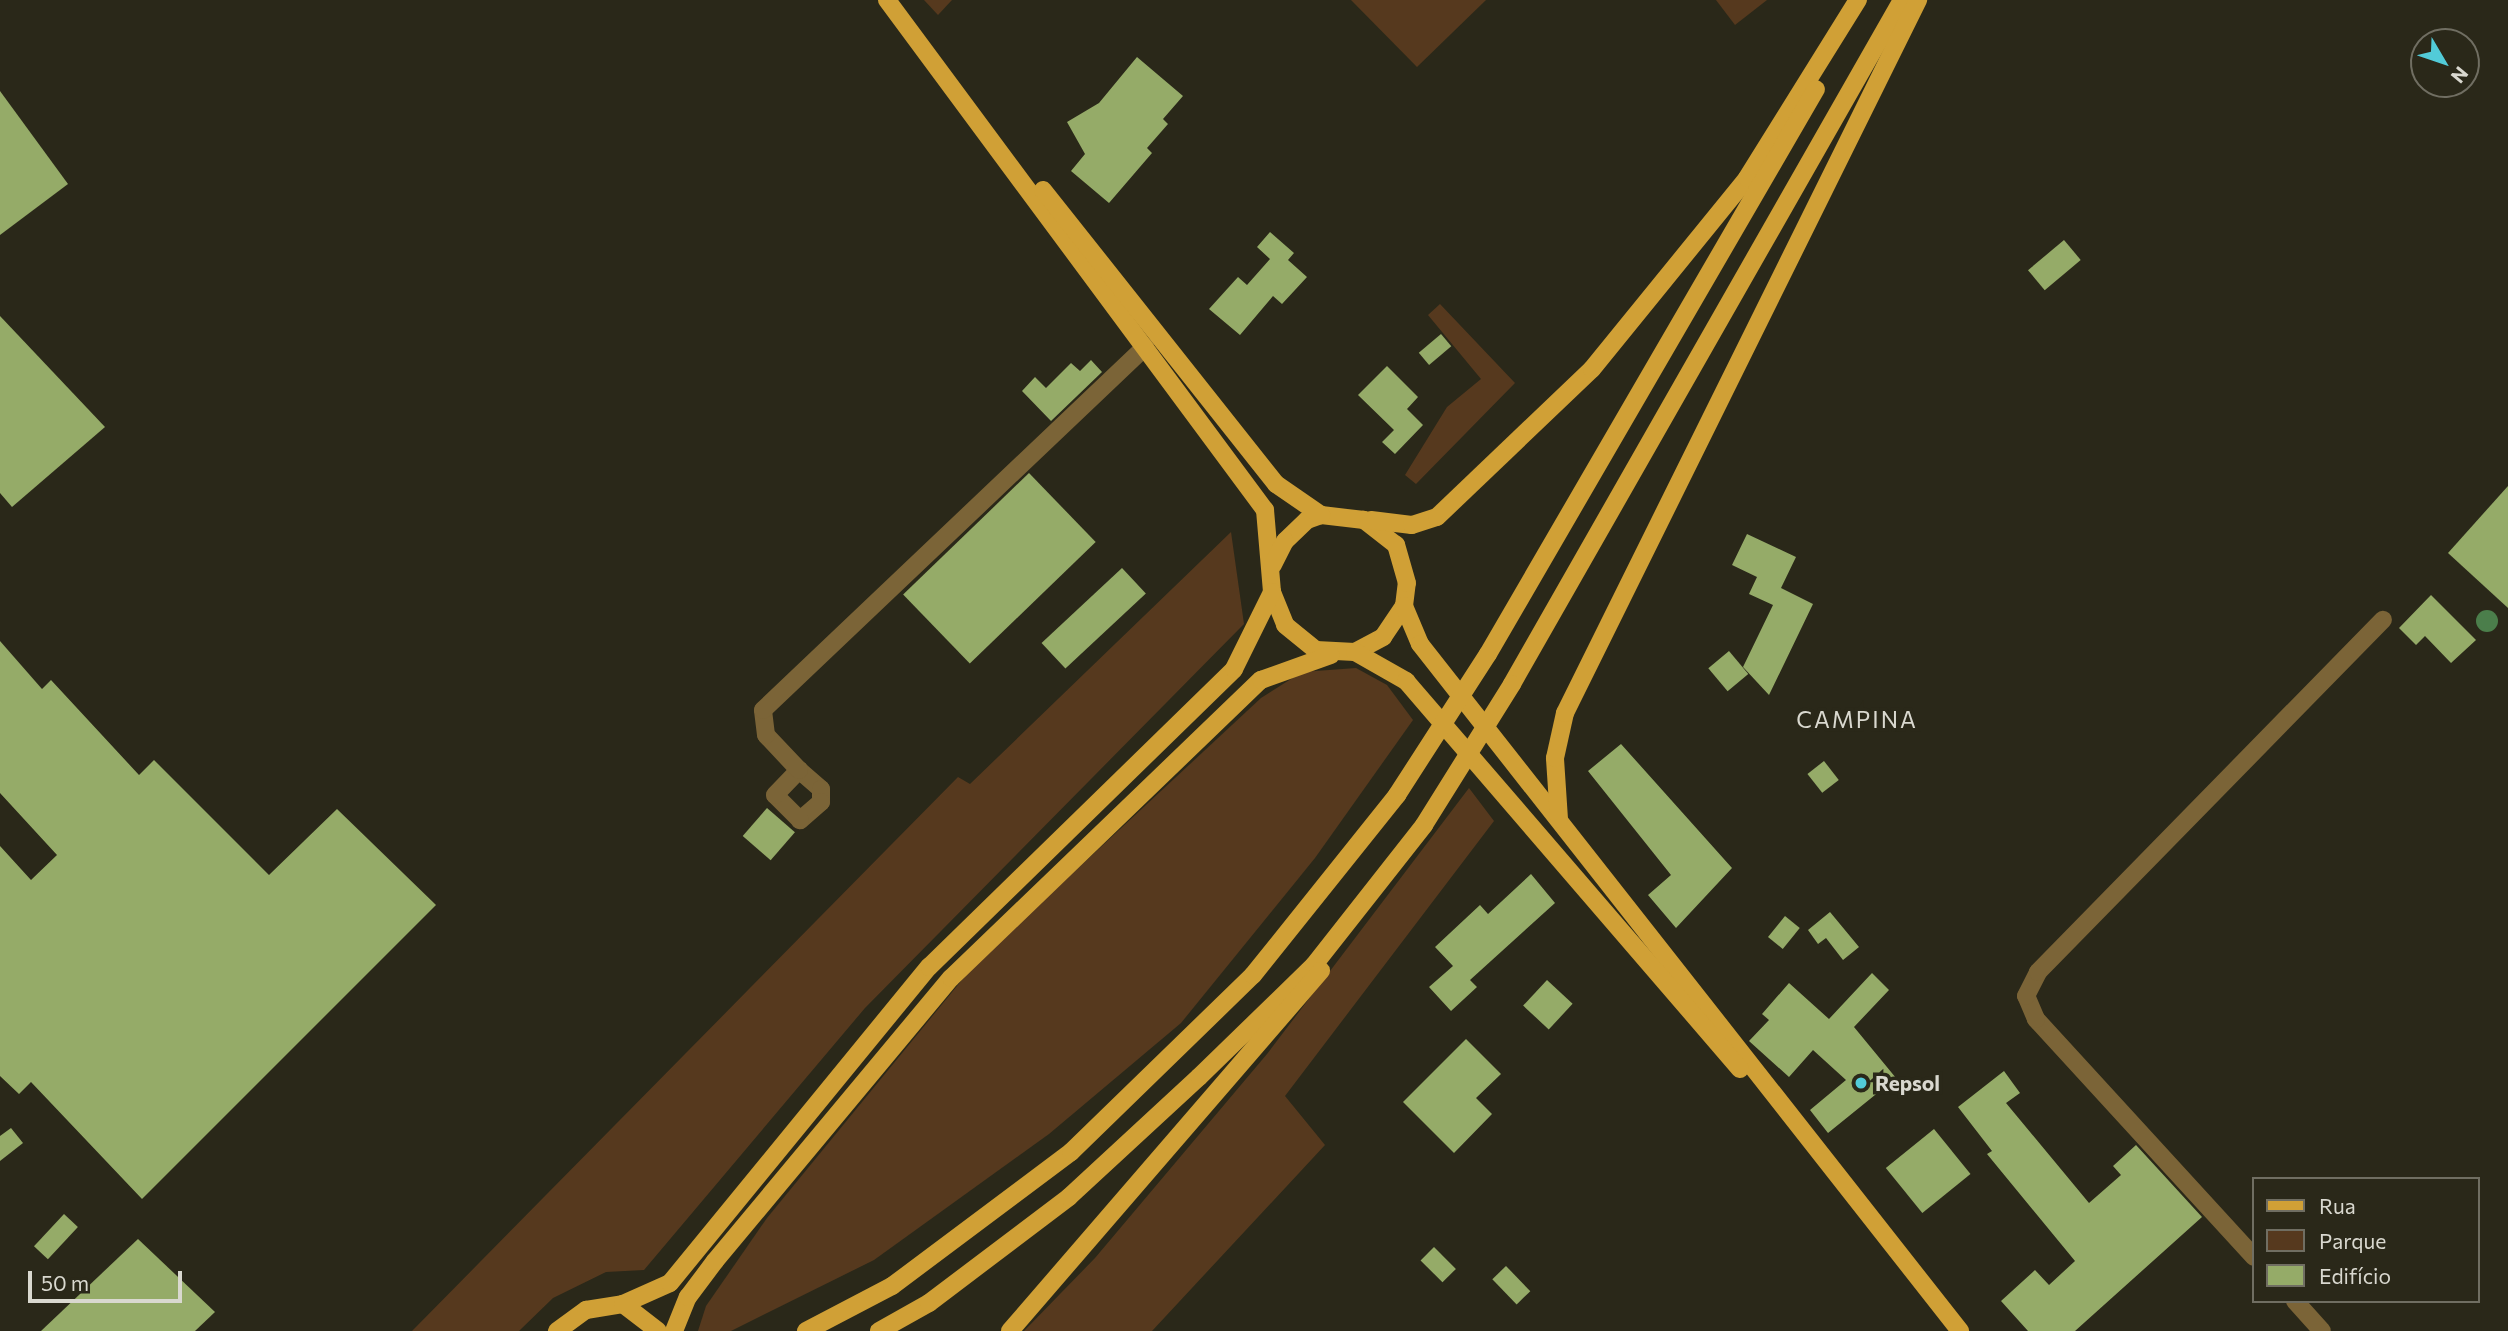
<!DOCTYPE html>
<meta charset="utf-8">
<style>
body{margin:0}
#map{position:relative;width:2508px;height:1331px;overflow:hidden;background:#2a2819;font-family:Commissioner,sans-serif}
div>[style]{position:absolute}
.green>*{inset:0;background:#56391e}
.water>*{inset:0;background:#4b7e4b}
.round{border-radius:50%}
.building>*{inset:0;background:#95ab68;transform-origin:0 0}
.minor>*{height:18px;margin:-9px;padding:0 9px;transform-origin:9px;border-radius:9px;background:#7b6437}
.major>*{height:18px;margin:-9px;padding:0 9px;transform-origin:9px;border-radius:9px;background:#d0a036}
.major-bridge>*{height:18px;margin:-9px;padding:0 9px;transform-origin:9px;border-radius:9px;background:#d0a036}
.dots>*{width:19px;height:19px;translate:-50% -50%;box-sizing:border-box;border:4px solid #2a2819;border-radius:50%}
span{translate:-50% -50%;white-space:nowrap;text-align:center;line-height:1.15;-webkit-text-stroke:7px #2a2819;paint-order:stroke}
.poi-label{font-size:21px;color:#d9d8cf;font-weight:700}
.left{translate:0 -50%;text-align:left}
.neighbourhood-label{font-size:23px;color:#d9d8cf;letter-spacing:2px}
.legend{position:absolute;left:2252px;top:1177px;width:228px;height:126px;box-sizing:border-box;background:#2a2819;border:2px solid #706e62;margin:0;padding:9px 12px;list-style:none;font-size:21px;color:#d9d8cf}
.legend li{display:flex;align-items:center;gap:14px;height:35px}
.legend b{width:35px;border:2px solid #706e62}
.north{position:absolute;left:2410px;top:28px;width:70px;height:70px;box-sizing:border-box;background:#2a2819;border:2px solid #706e62;border-radius:50%;rotate:129deg;font-size:19px;font-weight:700;line-height:28px;text-align:center;color:#d9d8cf}
.north::after{content:'';display:block;margin:auto;width:24px;height:32px;background:#52cbd8;clip-path:polygon(50% 0,100% 100%,50% 72%,0 100%)}
.scale{position:absolute;left:28px;top:1271px;width:154px;height:32px;box-sizing:border-box;border:4px solid #d9d8cf;border-top:0;padding-left:9px;font-size:21px;line-height:24px;white-space:nowrap;color:#d9d8cf;-webkit-text-stroke:5px #2a2819;paint-order:stroke}
</style>
<div id="map">
<div class="green">
<i style="clip-path:polygon(924px 0,952px 0,938px 15px)"></i>
<i style="clip-path:polygon(1351px 0,1486px 0,1417px 67px)"></i>
<i style="clip-path:polygon(1716px 0,1767px 0,1735px 25px)"></i>
<i style="clip-path:polygon(1440px 304px,1515px 383px,1416px 484px,1405px 475px,1447px 407px,1481px 379px,1428px 315px)"></i>
<i style="clip-path:polygon(1231px 532px,1244px 624px,865px 1008px,644px 1270px,606px 1272px,553px 1298px,519px 1331px,412px 1331px,958px 777px,970px 784px)"></i>
<i style="clip-path:polygon(1356px 668px,1387px 685px,1413px 720px,1315px 858px,1181px 1023px,1049px 1134px,874px 1260px,731px 1331px,698px 1331px,706px 1306px,767px 1218px,975px 964px,1261px 698px,1302px 672px)"></i>
<i style="clip-path:polygon(1469px 788px,1494px 821px,1285px 1096px,1325px 1145px,1152px 1331px,1024px 1331px,1095px 1258px,1267px 1054px)"></i>
</div>
<div class="water">
<i class="round" style="left:2476px;top:610px;width:22px;height:22px"></i>
</div>
<div class="building">
<i style="clip-path:polygon(1137px 57px,1183px 96px,1163px 119px,1168px 124px,1147px 148px,1152px 153px,1109px 203px,1071px 171px,1085px 154px,1067px 122px,1099px 103px)"></i>
<i style="clip-path:polygon(0 91px,68px 184px,0 235px)"></i>
<i style="clip-path:polygon(1270px 232px,1294px 253px,1288px 260px,1307px 277px,1282px 304px,1273px 296px,1240px 335px,1209px 309px,1238px 277px,1247px 285px,1270px 259px,1257px 247px)"></i>
<i style="left:2064px;top:240px;width:26px;height:47px;rotate:50deg"></i>
<i style="clip-path:polygon(0 316px,105px 427px,12px 507px,0 493px)"></i>
<i style="left:1441px;top:334px;width:16px;height:29px;rotate:50deg"></i>
<i style="clip-path:polygon(1091px 360px,1102px 372px,1051px 421px,1022px 391px,1035px 377px,1046px 388px,1071px 363px,1080px 371px)"></i>
<i style="clip-path:polygon(1387px 366px,1418px 397px,1407px 409px,1423px 425px,1395px 454px,1382px 442px,1394px 430px,1358px 395px)"></i>
<i style="left:1029px;top:473px;width:96px;height:175px;rotate:46deg"></i>
<i style="clip-path:polygon(2508px 486px,2508px 608px,2448px 553px)"></i>
<i style="clip-path:polygon(1747px 534px,1796px 557px,1781px 588px,1813px 604px,1769px 695px,1743px 667px,1773px 605px,1749px 594px,1757px 577px,1732px 565px)"></i>
<i style="left:1122px;top:568px;width:35px;height:110px;rotate:47deg"></i>
<i style="clip-path:polygon(2431px 595px,2476px 640px,2451px 663px,2425px 636px,2416px 645px,2399px 628px)"></i>
<i style="clip-path:polygon(0 641px,42px 689px,51px 680px,139px 775px,154px 760px,269px 875px,337px 809px,436px 905px,142px 1199px,31px 1082px,19px 1094px,0 1076px,0 846px,31px 880px,57px 855px,0 793px)"></i>
<i style="left:1729px;top:651px;width:30px;height:27px;rotate:50deg"></i>
<i style="clip-path:polygon(1621px 744px,1732px 868px,1676px 928px,1648px 895px,1671px 875px,1588px 771px)"></i>
<i style="left:1824px;top:761px;width:24px;height:21px;rotate:52deg"></i>
<i style="left:767px;top:808px;width:37px;height:37px;rotate:41deg"></i>
<i style="clip-path:polygon(1531px 874px,1555px 903px,1470px 980px,1477px 987px,1451px 1011px,1429px 987px,1453px 966px,1435px 947px,1480px 905px,1488px 914px)"></i>
<i style="clip-path:polygon(1830px 912px,1859px 947px,1843px 960px,1826px 938px,1818px 944px,1808px 930px)"></i>
<i style="left:1785px;top:916px;width:19px;height:27px;rotate:39deg"></i>
<i style="clip-path:polygon(1872px 973px,1889px 990px,1854px 1027px,1896px 1078px,1828px 1133px,1810px 1110px,1846px 1080px,1813px 1050px,1789px 1077px,1749px 1041px,1769px 1020px,1762px 1014px,1789px 983px,1829px 1019px)"></i>
<i style="left:1547px;top:980px;width:35px;height:35px;rotate:43deg"></i>
<i style="clip-path:polygon(1466px 1039px,1501px 1074px,1476px 1098px,1492px 1114px,1454px 1153px,1403px 1102px)"></i>
<i style="clip-path:polygon(2004px 1071px,2020px 1093px,2006px 1103px,2089px 1203px,2121px 1175px,2113px 1166px,2136px 1145px,2202px 1217px,2075px 1331px,2028px 1331px,2001px 1301px,2035px 1270px,2049px 1285px,2075px 1261px,1987px 1154px,1992px 1151px,1958px 1107px)"></i>
<i style="clip-path:polygon(11px 1128px,23px 1143px,0 1161px,0 1136px)"></i>
<i style="left:1934px;top:1129px;width:58px;height:62px;rotate:51deg"></i>
<i style="left:64px;top:1214px;width:19px;height:44px;rotate:43deg"></i>
<i style="clip-path:polygon(138px 1239px,215px 1312px,195px 1331px,41px 1331px)"></i>
<i style="left:1434px;top:1247px;width:31px;height:19px;rotate:45deg"></i>
<i style="left:1506px;top:1266px;width:35px;height:19px;rotate:46deg"></i>
</div>
<div class="minor">
<i style="left:799px;top:770px;width:29px;rotate:41deg"></i>
<i style="left:821px;top:789px;width:13px;rotate:90deg"></i>
<i style="left:821px;top:802px;width:28px;rotate:139deg"></i>
<i style="left:800px;top:820px;width:35px;rotate:-135deg"></i>
<i style="left:775px;top:795px;width:35px;rotate:-46deg"></i>
<i style="left:799px;top:770px;width:48px;rotate:-133.3deg"></i>
<i style="left:766px;top:735px;width:25px;rotate:-97deg"></i>
<i style="left:763px;top:710px;width:527px;rotate:-43.54deg"></i>
<i style="left:2254px;top:1257px;width:323px;rotate:-132.5deg"></i>
<i style="left:2036px;top:1019px;width:25px;rotate:-113deg"></i>
<i style="left:2026px;top:996px;width:27px;rotate:-63deg"></i>
<i style="left:2038px;top:972px;width:493px;rotate:-45.6deg"></i>
<i style="left:2295px;top:1301px;width:40px;rotate:48deg"></i>
</div>
<div class="major">
<i style="left:887px;top:0;width:635px;rotate:53.46deg"></i>
<i style="left:1265px;top:510px;width:82px;rotate:85.1deg"></i>
<i style="left:1272px;top:592px;width:35px;rotate:68deg"></i>
<i style="left:1285px;top:625px;width:40px;rotate:39deg"></i>
<i style="left:1316px;top:650px;width:39px;rotate:3deg"></i>
<i style="left:1355px;top:652px;width:32px;rotate:-28deg"></i>
<i style="left:1383px;top:637px;width:37px;rotate:-56deg"></i>
<i style="left:1404px;top:606px;width:23px;rotate:-83deg"></i>
<i style="left:1407px;top:583px;width:40px;rotate:-106deg"></i>
<i style="left:1396px;top:545px;width:41px;rotate:-142deg"></i>
<i style="left:1364px;top:520px;width:43px;rotate:-173.4deg"></i>
<i style="left:1321px;top:515px;width:15px;rotate:160deg"></i>
<i style="left:1307px;top:520px;width:30px;rotate:136deg"></i>
<i style="left:1285px;top:541px;width:27px;rotate:117deg"></i>
<i style="left:1043px;top:190px;width:375px;rotate:51.6deg"></i>
<i style="left:1276px;top:484px;width:55px;rotate:34.6deg"></i>
<i style="left:1371px;top:520px;width:41px;rotate:7deg"></i>
<i style="left:1412px;top:525px;width:26px;rotate:-18deg"></i>
<i style="left:1437px;top:517px;width:214px;rotate:-43.7deg"></i>
<i style="left:1592px;top:369px;width:246px;rotate:-50.9deg"></i>
<i style="left:1747px;top:178px;width:210px;rotate:-58.1deg"></i>
<i style="left:1404px;top:606px;width:41px;rotate:67.2deg"></i>
<i style="left:1420px;top:644px;width:874px;rotate:51.83deg"></i>
<i style="left:1355px;top:652px;width:59px;rotate:29.6deg"></i>
<i style="left:1406px;top:681px;width:512px;rotate:49.28deg"></i>
<i style="left:1488px;top:654px;width:653px;rotate:-59.86deg"></i>
<i style="left:1512px;top:684px;width:787px;rotate:-60.31deg"></i>
<i style="left:1559px;top:819px;width:61px;rotate:-93.8deg"></i>
<i style="left:1555px;top:758px;width:46px;rotate:-77.5deg"></i>
<i style="left:1565px;top:713px;width:796px;rotate:-63.66deg"></i>
<i style="left:623px;top:1304px;width:51px;rotate:-24.1deg"></i>
<i style="left:670px;top:1283px;width:409px;rotate:-50.7deg"></i>
<i style="left:929px;top:967px;width:426px;rotate:-44.3deg"></i>
<i style="left:1234px;top:669px;width:86px;rotate:-63.7deg"></i>
<i style="left:557px;top:1331px;width:36px;rotate:-36deg"></i>
<i style="left:586px;top:1310px;width:37px;rotate:-9deg"></i>
<i style="left:623px;top:1304px;width:44px;rotate:37.6deg"></i>
<i style="left:674px;top:1331px;width:37px;rotate:-68deg"></i>
<i style="left:688px;top:1297px;width:45px;rotate:-53.1deg"></i>
<i style="left:715px;top:1261px;width:368px;rotate:-50.2deg"></i>
<i style="left:951px;top:978px;width:430px;rotate:-43.9deg"></i>
<i style="left:1261px;top:680px;width:74px;rotate:-19.7deg"></i>
<i style="left:806px;top:1331px;width:97px;rotate:-27.6deg"></i>
<i style="left:892px;top:1286px;width:224px;rotate:-36.8deg"></i>
<i style="left:1071px;top:1152px;width:254px;rotate:-44.2deg"></i>
<i style="left:1253px;top:975px;width:231px;rotate:-51.3deg"></i>
<i style="left:879px;top:1331px;width:57px;rotate:-29.2deg"></i>
<i style="left:929px;top:1303px;width:176px;rotate:-37.1deg"></i>
<i style="left:1069px;top:1197px;width:177px;rotate:-42.7deg"></i>
<i style="left:1199px;top:1077px;width:161px;rotate:-44.2deg"></i>
<i style="left:1314px;top:965px;width:178px;rotate:-51.8deg"></i>
<i style="left:1010px;top:1331px;width:476px;rotate:-49.2deg"></i>
</div>
<div class="major-bridge">
<i style="left:1397px;top:795px;width:168px;rotate:-57.2deg"></i>
<i style="left:1424px;top:825px;width:166px;rotate:-58deg"></i>
</div>
<div class="dots">
<i style="left:1861px;top:1083px;background:#52cbd8"></i>
</div>
<div class="poi-label">
<span class="left" style="left:1875px;top:1083px">Repsol</span>
</div>
<div class="neighbourhood-label">
<span style="left:1857px;top:719px">CAMPINA</span>
</div>
<ul class="legend">
<li><b style="height:9px;background:#d0a036"></b>Rua</li>
<li><b style="height:19px;background:#56391e"></b>Parque</li>
<li><b style="height:19px;background:#95ab68"></b>Edifício</li>
</ul>
<div class="north">N</div>
<div class="scale">50 m</div>
</div>
